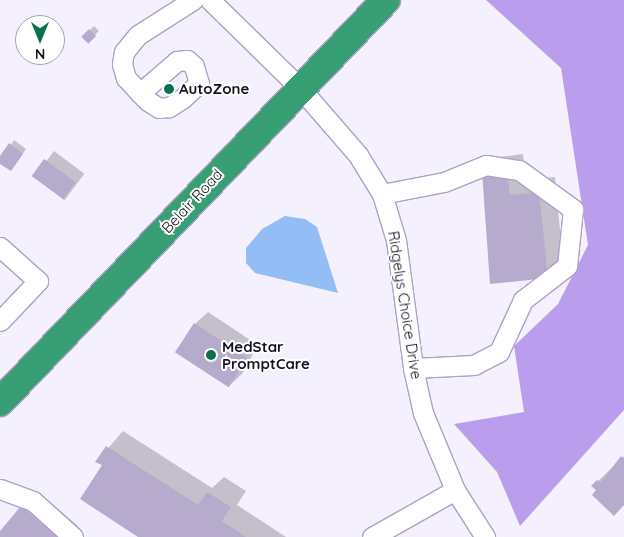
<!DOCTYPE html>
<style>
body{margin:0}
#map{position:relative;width:624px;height:537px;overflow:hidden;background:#f4f0fe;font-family:Quicksand,sans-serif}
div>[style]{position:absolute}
.forest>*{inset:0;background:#ba9eed}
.water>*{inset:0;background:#93bdf5}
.shadow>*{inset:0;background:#0003;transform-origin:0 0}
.building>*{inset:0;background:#b6abcd;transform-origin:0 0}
.roads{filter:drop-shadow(1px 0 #aca2c3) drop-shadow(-1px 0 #aca2c3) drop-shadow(0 1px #aca2c3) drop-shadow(0 -1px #aca2c3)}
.minor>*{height:19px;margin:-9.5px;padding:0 9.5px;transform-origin:9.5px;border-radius:9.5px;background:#fff}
.highway>*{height:28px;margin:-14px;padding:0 14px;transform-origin:14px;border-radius:14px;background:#389e73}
.dots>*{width:14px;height:14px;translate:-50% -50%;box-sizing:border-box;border:2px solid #fff;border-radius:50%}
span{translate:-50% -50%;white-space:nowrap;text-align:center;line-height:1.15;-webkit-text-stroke:4px #fff;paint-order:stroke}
.poi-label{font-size:15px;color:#17131f;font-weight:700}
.left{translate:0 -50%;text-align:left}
.street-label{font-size:15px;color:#17131f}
.north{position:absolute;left:15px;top:15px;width:50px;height:50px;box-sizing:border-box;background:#fff;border:1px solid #a2a1a5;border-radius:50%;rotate:180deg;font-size:14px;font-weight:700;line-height:20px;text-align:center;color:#17131f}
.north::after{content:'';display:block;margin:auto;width:18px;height:22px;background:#06734c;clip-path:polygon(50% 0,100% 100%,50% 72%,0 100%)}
</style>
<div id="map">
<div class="forest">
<i style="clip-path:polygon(486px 0,624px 0,624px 410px,520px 526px,497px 472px,454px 424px,524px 412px,514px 346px,558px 304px,588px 245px,561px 68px)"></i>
</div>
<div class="water">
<i style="clip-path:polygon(285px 216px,305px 219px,317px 227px,338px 293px,255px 273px,246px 263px,246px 248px,262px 229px)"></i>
</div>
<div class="shadow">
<i style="left:94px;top:26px;width:7px;height:16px;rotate:45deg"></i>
<i style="clip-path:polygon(14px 140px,26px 149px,14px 166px,0 162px)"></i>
<i style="left:54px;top:151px;width:38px;height:33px;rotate:37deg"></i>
<i style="clip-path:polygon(523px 154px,525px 180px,555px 177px,563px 261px,547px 277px,483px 173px,499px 157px)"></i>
<i style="clip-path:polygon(208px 312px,258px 345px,242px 374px,229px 386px,195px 324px)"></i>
<i style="clip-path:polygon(123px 431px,212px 488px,224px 477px,246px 491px,237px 505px,286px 537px,140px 537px,103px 465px,97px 461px)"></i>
<i style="clip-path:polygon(624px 456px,624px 504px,593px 486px)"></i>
<i style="clip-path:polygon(37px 491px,78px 526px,68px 537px,0 537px,0 533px)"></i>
</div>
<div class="building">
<i style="left:89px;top:29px;width:10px;height:11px;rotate:45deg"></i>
<i style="clip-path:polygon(9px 143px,23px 154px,11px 171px,0 164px,0 156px)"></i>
<i style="left:44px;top:159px;width:39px;height:21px;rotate:36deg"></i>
<i style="clip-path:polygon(507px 170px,510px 195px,539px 192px,548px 278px,490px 284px,482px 172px)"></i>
<i style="left:194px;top:323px;width:64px;height:35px;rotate:33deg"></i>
<i style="clip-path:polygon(106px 446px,198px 505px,207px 492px,231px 507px,222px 521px,246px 537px,138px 537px,80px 499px,102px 465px,95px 462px)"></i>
<i style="clip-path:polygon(621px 456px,624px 459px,624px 505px,614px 516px,592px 495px,596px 490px,591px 486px,597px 480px,604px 484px,601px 482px)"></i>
<i style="clip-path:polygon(21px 506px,57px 537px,0 537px,0 531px)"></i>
</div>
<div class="roads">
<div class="minor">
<i style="left:210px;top:0;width:126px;rotate:44.4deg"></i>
<i style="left:300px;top:88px;width:89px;rotate:49.1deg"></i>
<i style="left:358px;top:155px;width:46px;rotate:58.4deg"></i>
<i style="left:382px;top:194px;width:48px;rotate:73.1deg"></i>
<i style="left:396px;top:240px;width:129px;rotate:82.4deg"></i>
<i style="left:413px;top:368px;width:46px;rotate:77.5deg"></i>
<i style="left:423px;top:413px;width:83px;rotate:67.4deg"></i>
<i style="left:455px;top:490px;width:56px;rotate:57.4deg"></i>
<i style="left:140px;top:93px;width:49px;rotate:-40.9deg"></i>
<i style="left:177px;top:61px;width:10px;rotate:-6deg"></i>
<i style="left:187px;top:60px;width:9px;rotate:41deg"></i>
<i style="left:194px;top:66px;width:18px;rotate:74deg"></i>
<i style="left:199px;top:83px;width:22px;rotate:137deg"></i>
<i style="left:183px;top:98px;width:17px;rotate:147deg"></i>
<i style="left:169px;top:107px;width:10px;rotate:174deg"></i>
<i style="left:159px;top:108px;width:13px;rotate:-148deg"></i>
<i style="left:148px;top:101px;width:11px;rotate:-135deg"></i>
<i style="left:140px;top:93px;width:21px;rotate:-133deg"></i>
<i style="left:126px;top:78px;width:15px;rotate:-106deg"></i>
<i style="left:122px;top:64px;width:12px;rotate:-81deg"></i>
<i style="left:124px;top:52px;width:22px;rotate:-51deg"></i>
<i style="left:138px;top:35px;width:65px;rotate:-32.5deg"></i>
<i style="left:382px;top:194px;width:63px;rotate:-11deg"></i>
<i style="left:444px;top:182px;width:45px;rotate:-22deg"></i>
<i style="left:486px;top:165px;width:33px;rotate:9deg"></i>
<i style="left:519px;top:170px;width:67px;rotate:35.8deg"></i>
<i style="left:573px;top:209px;width:57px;rotate:96deg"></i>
<i style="left:567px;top:266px;width:56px;rotate:142.3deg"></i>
<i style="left:523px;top:300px;width:57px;rotate:114.8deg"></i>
<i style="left:499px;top:352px;width:28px;rotate:153deg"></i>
<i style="left:474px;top:365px;width:61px;rotate:177.2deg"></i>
<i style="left:0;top:247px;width:51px;rotate:41.8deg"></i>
<i style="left:38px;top:281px;width:55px;rotate:133.5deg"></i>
<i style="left:0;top:489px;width:35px;rotate:20deg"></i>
<i style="left:33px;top:501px;width:54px;rotate:42deg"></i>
<i style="left:372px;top:537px;width:95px;rotate:-29.5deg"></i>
</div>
<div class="highway">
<i style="left:0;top:402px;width:557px;rotate:-46.16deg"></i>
</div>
</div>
<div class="dots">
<i style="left:169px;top:89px;background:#06734c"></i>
<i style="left:211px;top:355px;background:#06734c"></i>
</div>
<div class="poi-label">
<span class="left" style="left:179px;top:89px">AutoZone</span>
<span class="left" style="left:222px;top:355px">MedStar<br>PromptCare</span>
</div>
<div class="street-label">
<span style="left:192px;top:201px;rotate:-47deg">Belair Road</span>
<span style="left:405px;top:305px;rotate:81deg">Ridgelys Choice Drive</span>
</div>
<div class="north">N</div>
</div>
